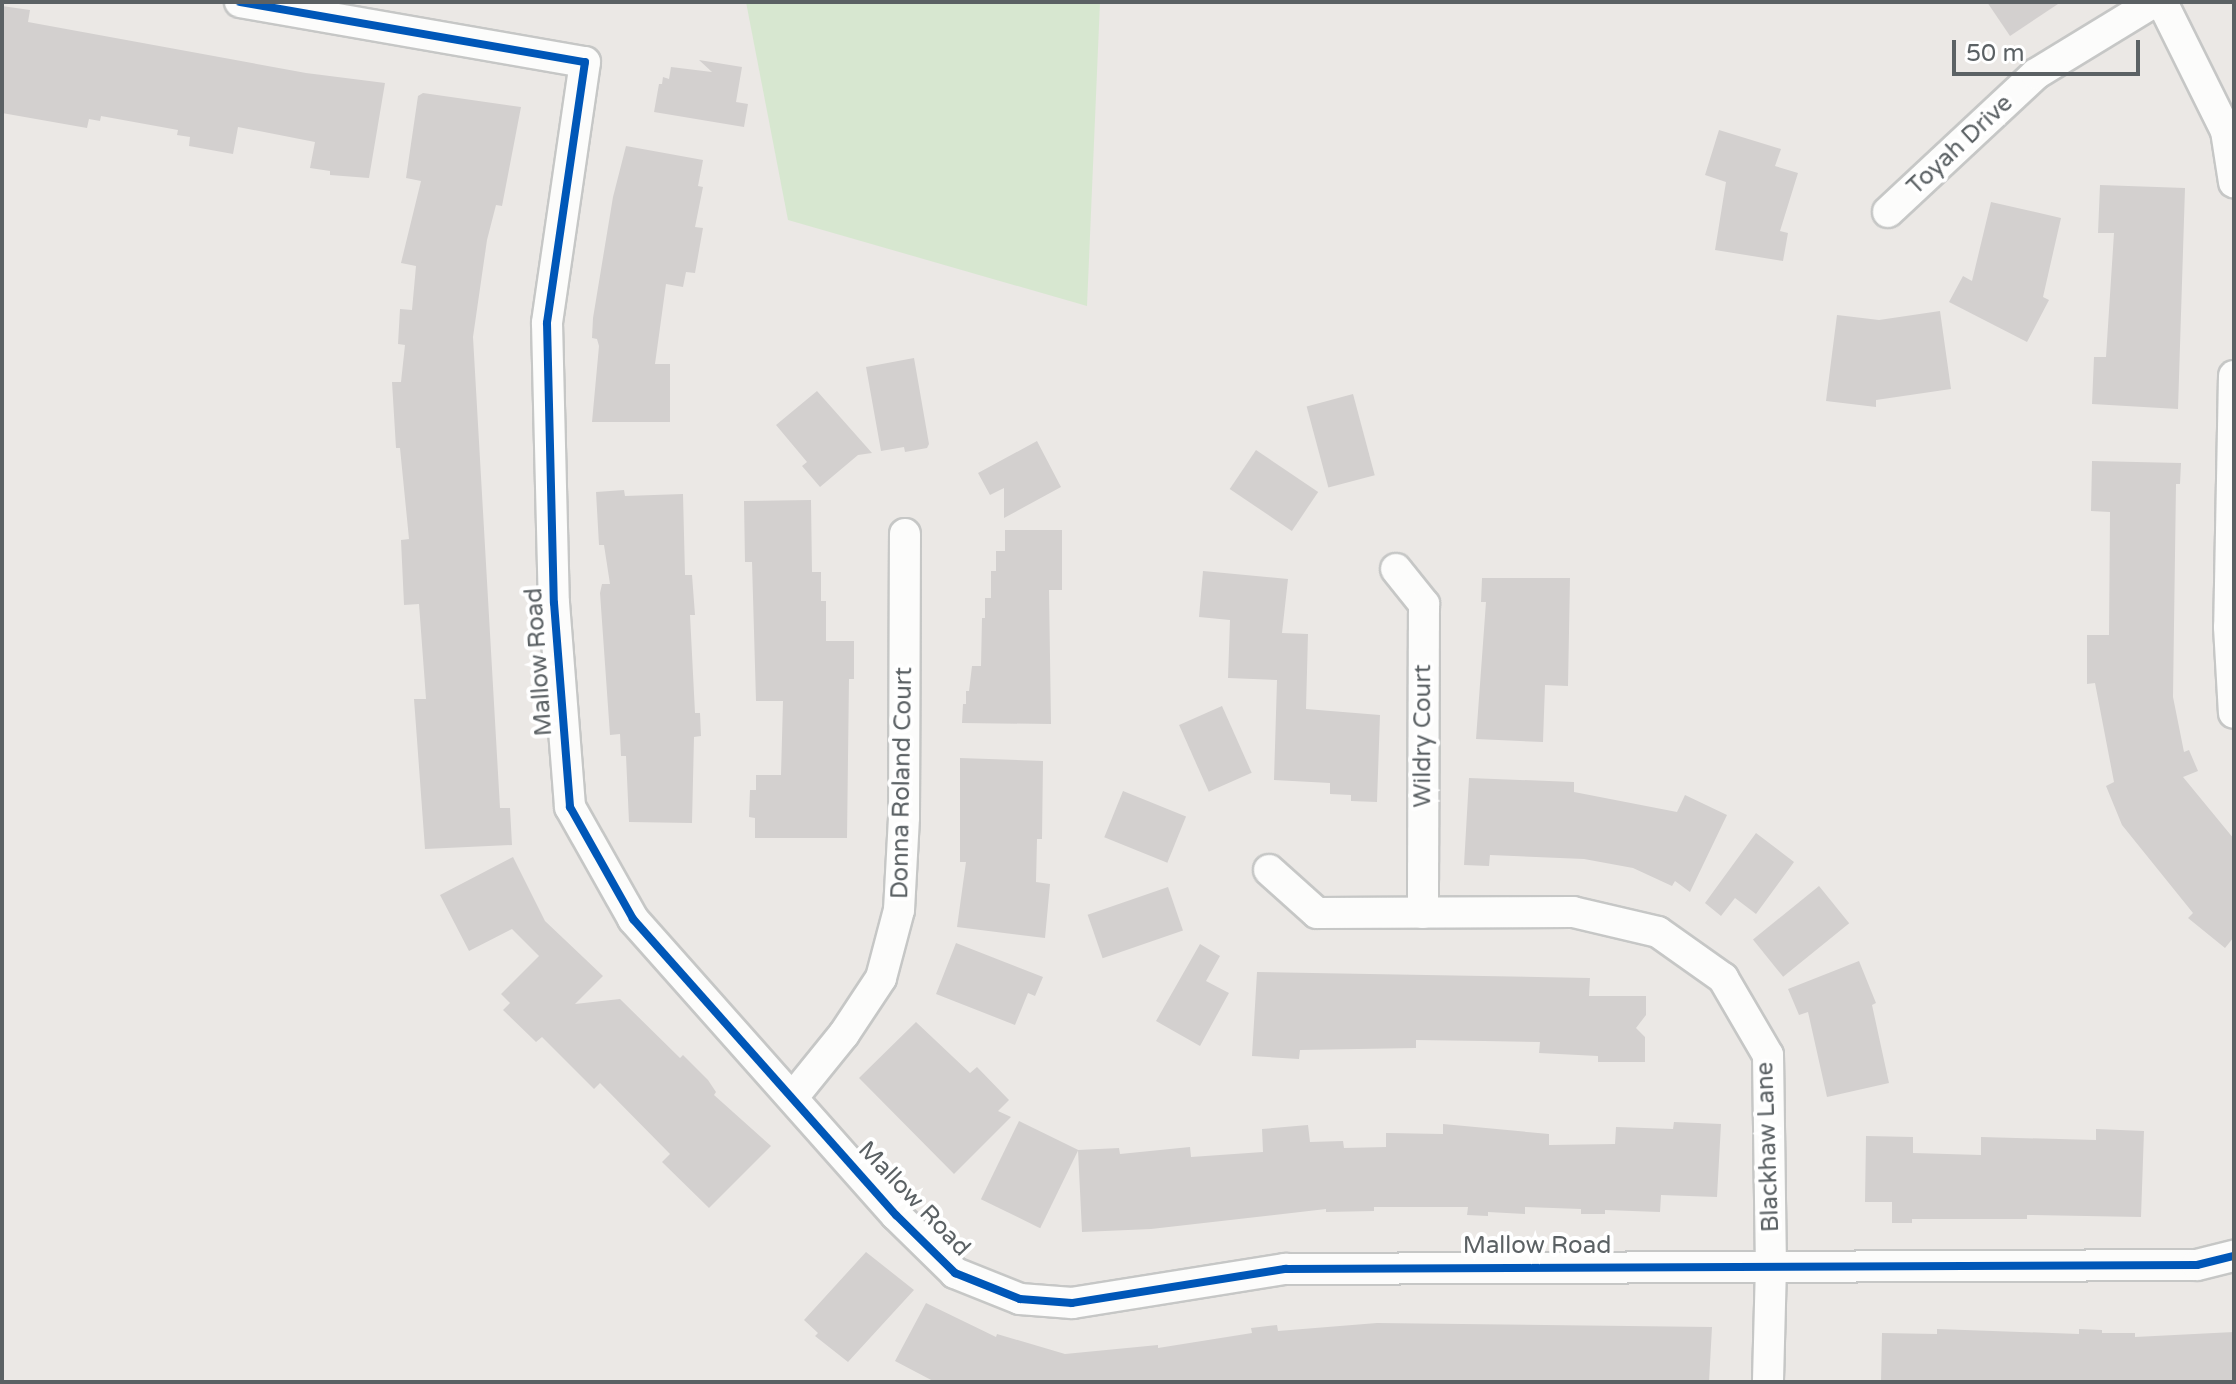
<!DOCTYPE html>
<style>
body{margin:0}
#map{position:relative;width:2236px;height:1384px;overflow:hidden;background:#ebe8e5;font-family:"Varela Round",sans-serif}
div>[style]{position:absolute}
.green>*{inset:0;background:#d7e7d0}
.building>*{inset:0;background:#d3d0cf;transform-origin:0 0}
.roads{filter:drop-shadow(2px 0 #c6c7c6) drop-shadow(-2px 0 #c6c7c6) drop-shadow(0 2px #c6c7c6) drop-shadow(0 -2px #c6c7c6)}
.minor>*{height:30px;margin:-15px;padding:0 15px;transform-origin:15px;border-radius:15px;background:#fcfcfb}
.cycleway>*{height:8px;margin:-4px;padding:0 4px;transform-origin:4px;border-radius:4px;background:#0057b8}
span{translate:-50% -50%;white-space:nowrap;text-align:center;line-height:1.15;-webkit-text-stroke:8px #fff;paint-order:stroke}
.street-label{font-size:24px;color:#5b6164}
.frame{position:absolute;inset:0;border:4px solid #5b6164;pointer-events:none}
.scale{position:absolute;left:1952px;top:40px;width:188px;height:36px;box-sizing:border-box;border:4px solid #5b6164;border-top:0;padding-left:10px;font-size:24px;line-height:28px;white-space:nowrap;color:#5b6164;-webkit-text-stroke:6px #fff;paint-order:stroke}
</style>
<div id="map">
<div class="green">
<i style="clip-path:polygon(746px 2px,1100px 2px,1087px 306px,788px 220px)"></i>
</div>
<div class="building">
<i style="clip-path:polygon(1987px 2px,2061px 2px,2010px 36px)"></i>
<i style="clip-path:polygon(2px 6px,30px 10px,28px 22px,306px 73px,385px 83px,369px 178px,330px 175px,330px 171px,310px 168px,315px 142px,238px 127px,233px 154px,189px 146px,190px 137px,177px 135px,178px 130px,101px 116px,100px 121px,89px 119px,87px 128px,2px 113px)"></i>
<i style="clip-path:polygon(699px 60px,742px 67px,736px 102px,748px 104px,744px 127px,654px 112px,659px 84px,662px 84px,663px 77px,669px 79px,671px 67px,712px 72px)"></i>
<i style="clip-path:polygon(423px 93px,521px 107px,502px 206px,496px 205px,487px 240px,473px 337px,500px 808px,510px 808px,512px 845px,425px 849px,414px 699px,426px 699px,419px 604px,404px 605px,401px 540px,409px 539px,400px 448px,396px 448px,392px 382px,401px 382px,405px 345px,398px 344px,400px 309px,412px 310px,416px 266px,401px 263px,421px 181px,406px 178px,418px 96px)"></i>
<i style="clip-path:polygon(1719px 130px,1781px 149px,1775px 166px,1798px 173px,1780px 231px,1788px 233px,1783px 261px,1715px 250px,1726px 182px,1705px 175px)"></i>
<i style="clip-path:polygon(626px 146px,703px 160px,698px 186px,703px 187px,695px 227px,703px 228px,695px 273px,686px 272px,683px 287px,666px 284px,655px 364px,670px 364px,670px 422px,592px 422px,599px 346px,597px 339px,592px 338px,593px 318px,613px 197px)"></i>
<i style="clip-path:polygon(2100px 185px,2185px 188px,2178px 409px,2092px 404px,2094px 357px,2106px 357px,2114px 233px,2098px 233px)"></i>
<i style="clip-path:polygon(1991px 202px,2061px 218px,2043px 297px,2049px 300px,2027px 342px,1949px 302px,1963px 276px,1972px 281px)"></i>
<i style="clip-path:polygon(1940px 311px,1951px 389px,1876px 400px,1876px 407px,1826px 401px,1837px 315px,1879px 320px)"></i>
<i style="clip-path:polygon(914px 358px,929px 444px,927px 448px,905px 452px,904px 447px,881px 451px,866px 367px)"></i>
<i style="clip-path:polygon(817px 391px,872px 453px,858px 455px,820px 487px,802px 466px,807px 462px,776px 425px)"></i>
<i style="left:1353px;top:394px;width:84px;height:48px;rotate:75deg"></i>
<i style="clip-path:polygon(1037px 441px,1061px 487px,1004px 518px,1004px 488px,990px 495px,978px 473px)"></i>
<i style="left:1256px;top:450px;width:75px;height:47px;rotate:34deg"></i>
<i style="clip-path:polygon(2092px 461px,2181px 463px,2180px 484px,2176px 484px,2173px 697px,2184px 752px,2189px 750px,2198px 771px,2183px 777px,2234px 839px,2234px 937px,2225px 948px,2188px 918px,2193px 913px,2122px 825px,2106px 786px,2114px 782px,2095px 683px,2087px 684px,2087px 635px,2109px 635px,2110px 512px,2091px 511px)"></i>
<i style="clip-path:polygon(624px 490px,625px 496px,683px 494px,685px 575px,692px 575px,695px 615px,690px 615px,695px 713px,700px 713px,701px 736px,694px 737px,692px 823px,629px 822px,626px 756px,621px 756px,620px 734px,610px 735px,600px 593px,602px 584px,610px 584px,604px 545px,599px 545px,596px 492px)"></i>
<i style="clip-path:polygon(811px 500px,812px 572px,821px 572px,821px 601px,826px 601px,826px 641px,854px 641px,854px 679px,849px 679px,847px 838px,755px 838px,755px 818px,749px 817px,750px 790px,756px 790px,756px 775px,781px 775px,783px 701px,756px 701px,752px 562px,745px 562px,744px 501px)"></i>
<i style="clip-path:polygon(1005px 530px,1062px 530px,1062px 590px,1049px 590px,1051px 724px,962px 723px,963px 704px,966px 704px,966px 691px,969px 691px,972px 666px,981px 666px,982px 618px,985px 618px,985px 598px,991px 598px,991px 571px,996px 571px,996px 551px,1005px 551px)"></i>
<i style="clip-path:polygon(1203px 571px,1288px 579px,1282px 633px,1308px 634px,1306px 709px,1380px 715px,1377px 802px,1351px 801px,1351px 795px,1330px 794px,1330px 783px,1274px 780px,1277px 680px,1228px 678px,1230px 620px,1199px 617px)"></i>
<i style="clip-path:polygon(1482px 578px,1570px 578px,1568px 686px,1545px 685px,1543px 742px,1476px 739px,1486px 602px,1481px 602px)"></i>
<i style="left:1222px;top:706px;width:73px;height:47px;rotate:66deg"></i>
<i style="clip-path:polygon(960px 758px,1043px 761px,1042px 839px,1037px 839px,1036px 882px,1050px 884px,1045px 938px,957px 927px,966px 862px,960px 862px)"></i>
<i style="clip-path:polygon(1469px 778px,1574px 782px,1574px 792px,1677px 812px,1685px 795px,1727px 815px,1690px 892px,1675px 881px,1672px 886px,1633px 868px,1584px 859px,1490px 855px,1489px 866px,1464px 865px)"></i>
<i style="left:1123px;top:791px;width:68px;height:50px;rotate:22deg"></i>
<i style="clip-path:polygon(1756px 833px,1794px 862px,1756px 914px,1735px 898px,1721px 916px,1705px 903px)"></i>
<i style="clip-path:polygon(513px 857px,545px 921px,603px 976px,575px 1004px,620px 999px,680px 1058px,683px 1055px,708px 1080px,716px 1092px,714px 1095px,771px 1146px,709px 1208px,662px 1162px,670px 1154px,600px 1083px,594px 1089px,542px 1037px,536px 1042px,503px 1010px,510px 1003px,501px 994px,539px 956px,512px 929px,469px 951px,440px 895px)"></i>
<i style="left:1819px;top:886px;width:48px;height:85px;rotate:51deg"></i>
<i style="left:1168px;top:887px;width:46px;height:85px;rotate:71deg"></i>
<i style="clip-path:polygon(956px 943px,1043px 977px,1035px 996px,1028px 993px,1015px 1025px,936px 994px)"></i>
<i style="clip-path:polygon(1200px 944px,1220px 956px,1206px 981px,1229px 993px,1200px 1046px,1156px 1021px)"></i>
<i style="clip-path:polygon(1859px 961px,1876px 1003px,1872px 1005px,1889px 1083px,1827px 1097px,1808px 1012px,1799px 1015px,1788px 989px)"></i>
<i style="clip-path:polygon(1257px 972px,1590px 978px,1589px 996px,1646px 996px,1646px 1015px,1636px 1028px,1645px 1037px,1645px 1062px,1598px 1062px,1598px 1056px,1539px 1053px,1540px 1042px,1484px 1041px,1416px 1040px,1416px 1048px,1300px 1050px,1299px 1059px,1252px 1056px)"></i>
<i style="clip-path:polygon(916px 1022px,970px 1073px,977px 1067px,1009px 1100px,998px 1111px,1011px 1117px,954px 1174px,859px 1078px)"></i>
<i style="left:1019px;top:1121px;width:66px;height:87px;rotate:26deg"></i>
<i style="clip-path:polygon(1674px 1122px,1721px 1124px,1717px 1197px,1661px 1195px,1660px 1212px,1605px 1210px,1605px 1214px,1581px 1214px,1581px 1209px,1525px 1207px,1525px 1214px,1488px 1212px,1488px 1216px,1467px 1215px,1468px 1207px,1374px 1207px,1374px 1211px,1326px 1212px,1326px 1209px,1151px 1229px,1082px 1232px,1078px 1150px,1119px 1148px,1120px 1154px,1190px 1147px,1191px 1157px,1263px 1152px,1262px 1129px,1308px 1125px,1310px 1142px,1343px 1141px,1344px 1148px,1386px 1147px,1386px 1133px,1443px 1134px,1443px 1124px,1549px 1134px,1549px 1145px,1615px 1144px,1616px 1127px,1673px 1129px)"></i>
<i style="clip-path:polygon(2096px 1129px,2144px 1131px,2141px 1217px,2027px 1215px,2027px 1219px,1912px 1219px,1912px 1223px,1892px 1223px,1892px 1202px,1865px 1202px,1866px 1136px,1913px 1137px,1913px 1153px,1981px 1155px,1981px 1137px,2096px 1140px)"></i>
<i style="clip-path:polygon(866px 1252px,914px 1290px,848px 1362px,815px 1336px,818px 1333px,804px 1320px)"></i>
<i style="clip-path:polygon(926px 1303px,996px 1337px,997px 1334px,1065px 1354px,1158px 1345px,1158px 1348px,1252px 1333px,1251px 1328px,1277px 1325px,1278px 1331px,1377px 1323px,1712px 1327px,1709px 1382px,935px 1382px,895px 1361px)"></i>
<i style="clip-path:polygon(1937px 1329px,2079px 1334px,2079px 1329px,2102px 1330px,2102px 1333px,2135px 1333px,2135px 1337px,2234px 1332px,2234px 1382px,1881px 1382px,1882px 1333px,1937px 1334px)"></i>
</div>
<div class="roads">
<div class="minor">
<i style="left:240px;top:2px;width:350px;rotate:9.9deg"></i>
<i style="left:585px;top:62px;width:264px;rotate:98.3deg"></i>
<i style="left:547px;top:323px;width:280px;rotate:88.6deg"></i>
<i style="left:554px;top:603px;width:205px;rotate:85.5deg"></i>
<i style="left:570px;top:807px;width:129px;rotate:60.6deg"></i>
<i style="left:633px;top:919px;width:396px;rotate:48.4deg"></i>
<i style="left:896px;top:1215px;width:83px;rotate:44.5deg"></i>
<i style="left:955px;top:1273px;width:70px;rotate:21.8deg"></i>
<i style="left:1020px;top:1299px;width:52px;rotate:4.4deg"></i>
<i style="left:1072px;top:1303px;width:216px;rotate:-9.1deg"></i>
<i style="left:1285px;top:1269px;width:912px;rotate:-0.25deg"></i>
<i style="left:2197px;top:1265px;width:38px;rotate:-14deg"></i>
<i style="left:2162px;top:2px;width:144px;rotate:63.6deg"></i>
<i style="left:2226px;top:131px;width:52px;rotate:81.1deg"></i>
<i style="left:1888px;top:212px;width:202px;rotate:-43deg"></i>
<i style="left:2036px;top:74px;width:138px;rotate:-31.4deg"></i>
<i style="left:2234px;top:376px;width:251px;rotate:91.1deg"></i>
<i style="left:2229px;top:627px;width:86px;rotate:86.7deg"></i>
<i style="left:1396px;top:569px;width:45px;rotate:51.3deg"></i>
<i style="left:1424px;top:604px;width:309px;rotate:90.2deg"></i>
<i style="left:1269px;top:870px;width:64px;rotate:41.9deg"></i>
<i style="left:1317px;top:913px;width:256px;rotate:-0.2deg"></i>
<i style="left:1573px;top:912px;width:87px;rotate:13.2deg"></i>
<i style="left:1658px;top:932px;width:80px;rotate:35.3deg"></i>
<i style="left:1723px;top:978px;width:89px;rotate:59.7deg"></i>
<i style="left:1768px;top:1055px;width:211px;rotate:89.2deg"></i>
<i style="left:1771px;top:1266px;width:116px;rotate:91.5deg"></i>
<i style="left:793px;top:1097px;width:81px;rotate:-51deg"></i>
<i style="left:844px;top:1034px;width:67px;rotate:-56.5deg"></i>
<i style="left:881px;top:978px;width:70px;rotate:-75.2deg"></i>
<i style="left:899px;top:910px;width:93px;rotate:-86.9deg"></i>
<i style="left:904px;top:817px;width:283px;rotate:-89.8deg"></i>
</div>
</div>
<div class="cycleway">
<i style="left:240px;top:2px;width:350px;rotate:9.9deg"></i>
<i style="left:585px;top:62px;width:264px;rotate:98.3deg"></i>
<i style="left:547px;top:323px;width:280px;rotate:88.6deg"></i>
<i style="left:554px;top:603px;width:205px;rotate:85.5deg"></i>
<i style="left:570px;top:807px;width:129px;rotate:60.6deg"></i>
<i style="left:633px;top:919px;width:396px;rotate:48.4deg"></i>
<i style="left:896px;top:1215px;width:83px;rotate:44.5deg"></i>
<i style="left:955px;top:1273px;width:70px;rotate:21.8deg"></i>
<i style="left:1020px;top:1299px;width:52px;rotate:4.4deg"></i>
<i style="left:1072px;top:1303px;width:216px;rotate:-9.1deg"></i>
<i style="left:1285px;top:1269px;width:912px;rotate:-0.25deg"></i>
<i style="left:2197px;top:1265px;width:38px;rotate:-14deg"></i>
</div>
<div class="street-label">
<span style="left:1960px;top:145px;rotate:-43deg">Toyah Drive</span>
<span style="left:539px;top:662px;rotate:-94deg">Mallow Road</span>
<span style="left:1423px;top:736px;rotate:-90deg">Wildry Court</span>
<span style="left:902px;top:783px;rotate:-89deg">Donna Roland Court</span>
<span style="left:1768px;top:1147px;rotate:-92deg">Blackhaw Lane</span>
<span style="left:914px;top:1199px;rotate:46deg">Mallow Road</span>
<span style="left:1537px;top:1246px">Mallow Road</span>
</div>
<div class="frame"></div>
<div class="scale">50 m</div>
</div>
